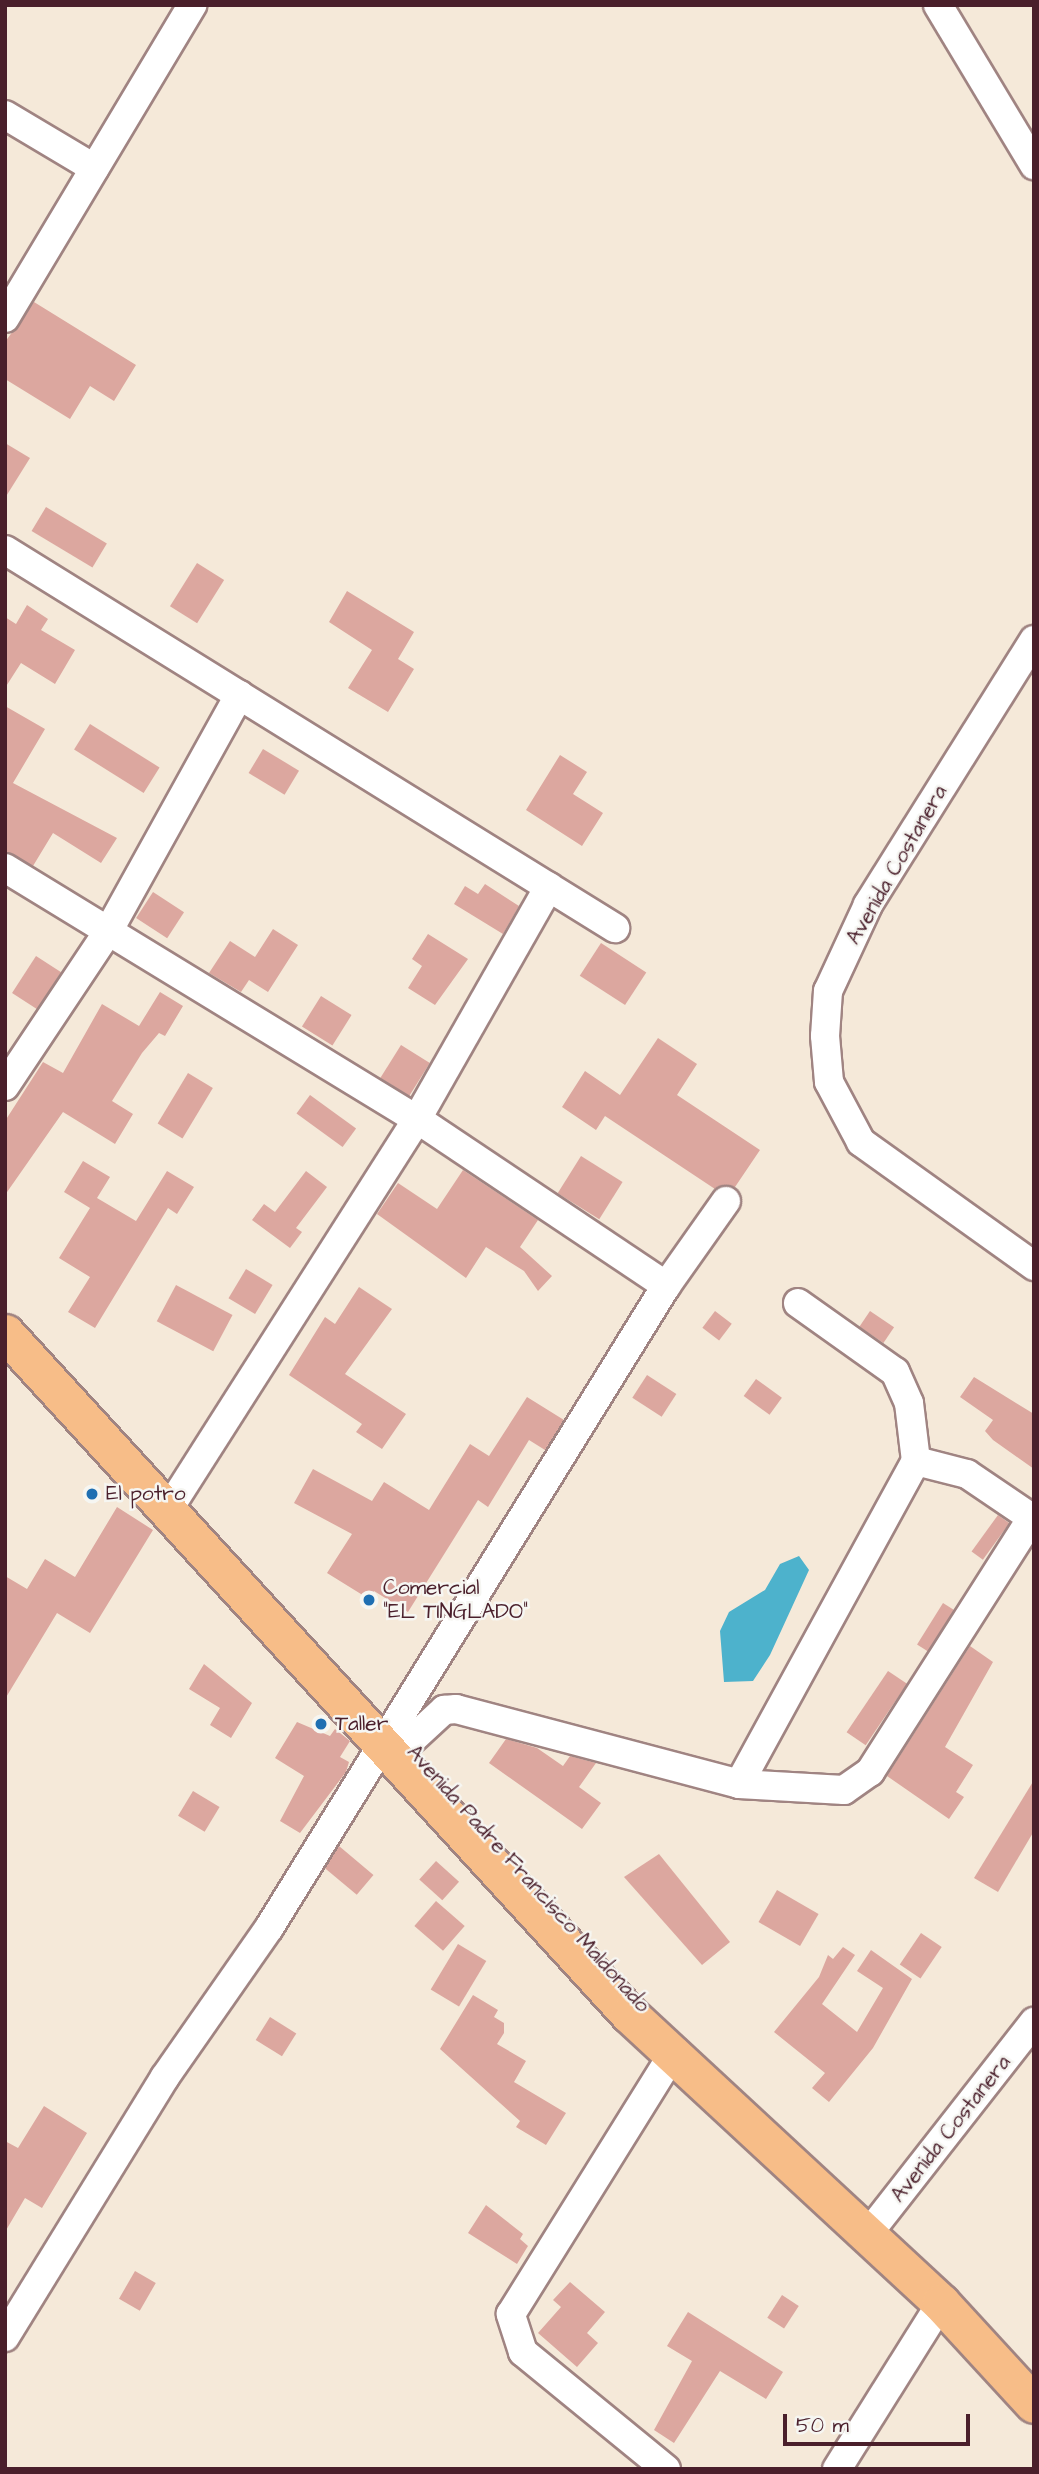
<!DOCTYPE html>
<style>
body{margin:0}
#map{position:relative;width:1039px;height:2474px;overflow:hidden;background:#f5e9d9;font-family:"Architects Daughter",sans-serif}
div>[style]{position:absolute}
.water>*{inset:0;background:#4db2cc}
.building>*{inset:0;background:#dca79f;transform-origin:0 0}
.roads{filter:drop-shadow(2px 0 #a08482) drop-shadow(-2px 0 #a08482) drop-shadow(0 2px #a08482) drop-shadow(0 -2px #a08482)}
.minor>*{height:28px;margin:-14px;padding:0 14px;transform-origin:14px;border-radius:14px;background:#fff}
.major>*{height:37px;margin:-18.5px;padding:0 18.5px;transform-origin:18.5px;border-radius:18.5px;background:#f7bd88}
.dots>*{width:19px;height:19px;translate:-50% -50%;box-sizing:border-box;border:4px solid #f6f6f2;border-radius:50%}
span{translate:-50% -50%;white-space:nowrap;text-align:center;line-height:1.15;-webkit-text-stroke:5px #f6f6f2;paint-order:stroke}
.street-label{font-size:21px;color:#4a1f2b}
.poi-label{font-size:21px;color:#4a1f2b}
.left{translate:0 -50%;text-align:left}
.frame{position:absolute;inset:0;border:7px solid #4a1f2b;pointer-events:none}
.scale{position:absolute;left:783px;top:2414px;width:187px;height:32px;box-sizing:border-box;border:4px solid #4a1f2b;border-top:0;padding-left:9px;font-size:21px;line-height:24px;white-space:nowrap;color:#4a1f2b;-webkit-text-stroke:5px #f6f6f2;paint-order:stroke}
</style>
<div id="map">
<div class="water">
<i style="clip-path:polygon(799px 1556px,809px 1570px,770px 1655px,753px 1681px,724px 1682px,720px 1631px,729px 1612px,765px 1590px,780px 1564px)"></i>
</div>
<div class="building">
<i style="clip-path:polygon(34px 302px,136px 365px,114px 401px,90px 386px,70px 419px,5px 379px,5px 342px)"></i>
<i style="clip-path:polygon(5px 443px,30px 458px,5px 498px)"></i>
<i style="left:46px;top:507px;width:71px;height:28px;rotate:31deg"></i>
<i style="left:197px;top:563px;width:32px;height:51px;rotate:32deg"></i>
<i style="clip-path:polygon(347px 591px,414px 632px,398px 659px,414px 669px,388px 712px,348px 688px,372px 650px,329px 622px)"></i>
<i style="clip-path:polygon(27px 605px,48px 619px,41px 630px,75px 650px,55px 684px,21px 663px,5px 688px,5px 617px,16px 624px)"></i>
<i style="clip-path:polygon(5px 706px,45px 729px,13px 783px,117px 838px,101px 863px,53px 833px,33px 866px,5px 851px)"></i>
<i style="left:90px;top:724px;width:82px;height:30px;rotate:32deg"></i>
<i style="left:263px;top:749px;width:42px;height:28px;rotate:31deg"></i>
<i style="clip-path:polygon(560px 755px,587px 772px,573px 794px,603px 813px,582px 846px,526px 810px)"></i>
<i style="clip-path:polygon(485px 884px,519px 906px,503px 934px,454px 904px,465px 886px,478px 894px)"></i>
<i style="left:153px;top:892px;width:37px;height:31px;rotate:33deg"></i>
<i style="clip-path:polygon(273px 929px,298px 945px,268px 992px,249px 980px,241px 992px,209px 973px,230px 941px,255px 957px)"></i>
<i style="clip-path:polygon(428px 934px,468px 959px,435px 1005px,408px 988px,422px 966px,412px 959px)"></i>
<i style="left:601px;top:943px;width:54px;height:39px;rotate:33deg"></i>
<i style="left:36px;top:956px;width:30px;height:44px;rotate:33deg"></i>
<i style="clip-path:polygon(160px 992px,183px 1006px,165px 1036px,159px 1033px,142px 1053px,112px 1101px,133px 1114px,115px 1144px,63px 1112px,5px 1195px,5px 1121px,43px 1062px,63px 1073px,102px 1004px,139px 1026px)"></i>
<i style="left:321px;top:996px;width:36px;height:36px;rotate:32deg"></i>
<i style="clip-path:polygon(658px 1038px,697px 1064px,677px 1095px,760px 1150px,735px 1187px,715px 1189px,605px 1116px,596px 1130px,562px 1107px,585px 1071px,620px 1095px)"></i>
<i style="left:401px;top:1045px;width:34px;height:39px;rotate:32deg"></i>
<i style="left:188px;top:1073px;width:29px;height:59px;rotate:31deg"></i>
<i style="left:310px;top:1095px;width:57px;height:23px;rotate:36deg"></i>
<i style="left:581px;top:1156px;width:49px;height:44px;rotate:32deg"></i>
<i style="clip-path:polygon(83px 1161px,110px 1177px,97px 1198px,136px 1221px,167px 1171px,194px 1187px,177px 1214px,168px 1208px,95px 1328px,68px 1312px,90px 1277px,59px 1258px,90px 1208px,64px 1192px)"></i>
<i style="clip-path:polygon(463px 1170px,538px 1220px,520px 1247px,552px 1276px,538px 1291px,524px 1271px,486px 1247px,466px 1278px,377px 1214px,398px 1183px,437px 1209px)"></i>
<i style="clip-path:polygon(306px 1171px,327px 1187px,296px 1228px,302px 1232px,290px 1248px,252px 1220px,264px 1204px,275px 1212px)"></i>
<i style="left:246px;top:1269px;width:31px;height:34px;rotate:31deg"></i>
<i style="left:176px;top:1285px;width:64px;height:41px;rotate:28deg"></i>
<i style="clip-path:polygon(359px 1287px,392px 1309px,345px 1374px,406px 1414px,382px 1449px,356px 1432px,362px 1424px,289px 1375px,325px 1317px,335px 1324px)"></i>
<i style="left:715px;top:1311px;width:21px;height:21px;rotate:37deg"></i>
<i style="left:870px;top:1311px;width:29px;height:19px;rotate:34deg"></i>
<i style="left:647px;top:1375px;width:35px;height:27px;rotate:33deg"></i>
<i style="clip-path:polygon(974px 1377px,1034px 1414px,1034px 1469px,993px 1440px,985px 1431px,993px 1420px,960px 1397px)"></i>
<i style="left:756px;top:1379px;width:32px;height:21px;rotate:36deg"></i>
<i style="clip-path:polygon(527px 1397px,564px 1420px,545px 1450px,529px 1440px,488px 1507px,478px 1500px,408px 1612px,374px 1591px,369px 1599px,327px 1573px,352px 1534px,294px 1503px,313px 1469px,372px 1501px,384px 1482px,429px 1510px,470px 1444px,489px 1456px)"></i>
<i style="clip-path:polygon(117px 1507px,153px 1530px,90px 1633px,57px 1613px,5px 1699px,5px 1576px,27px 1589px,45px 1559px,75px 1577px)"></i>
<i style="left:998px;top:1515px;width:14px;height:45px;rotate:36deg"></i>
<i style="left:943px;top:1603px;width:13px;height:49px;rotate:32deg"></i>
<i style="clip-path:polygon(970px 1646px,993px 1662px,945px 1747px,973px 1765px,956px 1792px,964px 1797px,949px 1819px,887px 1776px)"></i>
<i style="clip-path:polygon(204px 1664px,252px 1703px,231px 1738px,210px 1725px,220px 1708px,189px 1689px)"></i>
<i style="left:888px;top:1671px;width:23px;height:74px;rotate:34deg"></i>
<i style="clip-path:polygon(297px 1722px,330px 1736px,335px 1729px,350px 1741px,340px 1757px,349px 1762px,346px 1772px,300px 1833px,280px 1821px,304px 1776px,275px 1758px)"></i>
<i style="clip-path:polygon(506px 1739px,537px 1748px,563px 1766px,570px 1756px,596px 1763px,579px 1787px,601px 1803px,582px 1829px,489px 1763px)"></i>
<i style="clip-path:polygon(1034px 1780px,1034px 1831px,998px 1892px,974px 1878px)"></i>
<i style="left:193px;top:1791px;width:31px;height:29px;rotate:31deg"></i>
<i style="left:339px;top:1846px;width:45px;height:26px;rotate:40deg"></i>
<i style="clip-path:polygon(659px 1854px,730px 1942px,702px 1965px,624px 1877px)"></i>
<i style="left:436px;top:1861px;width:31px;height:25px;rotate:42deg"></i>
<i style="left:777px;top:1890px;width:48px;height:37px;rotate:30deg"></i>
<i style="left:436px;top:1901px;width:38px;height:33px;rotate:41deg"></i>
<i style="left:921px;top:1933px;width:25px;height:38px;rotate:34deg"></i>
<i style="left:458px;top:1944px;width:33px;height:53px;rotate:31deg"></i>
<i style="clip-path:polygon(843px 1947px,855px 1955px,822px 2004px,857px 2032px,883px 1988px,857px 1971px,871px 1950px,912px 1979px,873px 2048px,829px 2102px,812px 2088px,825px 2073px,774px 2032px,819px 1977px,828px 1955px,833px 1959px)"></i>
<i style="clip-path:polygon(473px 1995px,498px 2010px,494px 2017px,504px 2023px,504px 2033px,497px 2044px,526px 2061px,514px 2082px,566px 2113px,546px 2145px,516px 2127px,520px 2121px,440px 2049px)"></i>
<i style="left:270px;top:2017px;width:31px;height:27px;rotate:32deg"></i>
<i style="clip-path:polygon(44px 2106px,87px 2133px,42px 2208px,25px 2198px,5px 2232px,5px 2141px,18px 2148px)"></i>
<i style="clip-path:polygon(486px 2205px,523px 2234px,520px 2239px,528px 2246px,517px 2264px,468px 2233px)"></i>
<i style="left:135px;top:2271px;width:24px;height:32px;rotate:30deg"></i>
<i style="clip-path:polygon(570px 2282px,605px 2312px,587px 2333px,598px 2343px,577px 2367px,538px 2333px,561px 2307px,553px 2300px)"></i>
<i style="left:782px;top:2295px;width:20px;height:27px;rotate:33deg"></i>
<i style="clip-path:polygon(688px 2312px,783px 2372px,766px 2399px,720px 2371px,674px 2443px,654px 2430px,692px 2361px,667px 2346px)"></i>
</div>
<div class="roads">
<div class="minor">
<i style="left:938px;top:5px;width:187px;rotate:59deg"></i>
<i style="left:5px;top:115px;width:104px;rotate:30.8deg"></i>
<i style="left:5px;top:318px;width:365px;rotate:-59.1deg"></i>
<i style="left:5px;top:550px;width:718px;rotate:31.79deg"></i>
<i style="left:1034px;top:640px;width:313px;rotate:122.1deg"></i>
<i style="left:868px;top:905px;width:95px;rotate:114.9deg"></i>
<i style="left:828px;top:991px;width:45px;rotate:93.8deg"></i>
<i style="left:825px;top:1036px;width:46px;rotate:85deg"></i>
<i style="left:829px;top:1082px;width:68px;rotate:61.9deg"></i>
<i style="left:861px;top:1142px;width:213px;rotate:35.6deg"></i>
<i style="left:5px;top:868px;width:482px;rotate:31.4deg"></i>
<i style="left:417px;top:1119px;width:300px;rotate:33.8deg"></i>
<i style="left:5px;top:1086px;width:187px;rotate:-56.3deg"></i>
<i style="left:109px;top:930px;width:269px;rotate:-61deg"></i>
<i style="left:177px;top:1496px;width:447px;rotate:-57.5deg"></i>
<i style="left:417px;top:1119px;width:267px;rotate:-60.4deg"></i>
<i style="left:406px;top:1745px;width:52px;rotate:-42.6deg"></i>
<i style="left:444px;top:1710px;width:12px;rotate:-5deg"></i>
<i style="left:456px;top:1709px;width:293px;rotate:14.8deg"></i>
<i style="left:739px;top:1784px;width:105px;rotate:3.3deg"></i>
<i style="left:844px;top:1790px;width:32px;rotate:-35deg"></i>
<i style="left:870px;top:1772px;width:301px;rotate:-57.5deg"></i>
<i style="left:1032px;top:1518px;width:78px;rotate:-145.9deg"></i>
<i style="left:967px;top:1474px;width:53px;rotate:-165.7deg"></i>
<i style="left:739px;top:1784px;width:368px;rotate:-61.3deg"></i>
<i style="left:916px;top:1461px;width:58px;rotate:-96.9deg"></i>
<i style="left:909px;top:1403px;width:34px;rotate:-114deg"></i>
<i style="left:895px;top:1372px;width:119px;rotate:-144.6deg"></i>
<i style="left:867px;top:2235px;width:271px;rotate:-51.9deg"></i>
<i style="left:5px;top:2337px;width:305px;rotate:-58.4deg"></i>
<i style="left:165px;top:2077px;width:182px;rotate:-55.1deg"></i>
<i style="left:269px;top:1928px;width:755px;rotate:-58.27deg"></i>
<i style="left:666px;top:1286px;width:104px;rotate:-54.8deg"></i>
<i style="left:666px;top:2469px;width:185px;rotate:-140.7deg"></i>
<i style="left:523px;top:2352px;width:40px;rotate:-108deg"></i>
<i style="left:511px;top:2314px;width:310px;rotate:-58.1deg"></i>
<i style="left:837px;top:2469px;width:196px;rotate:-57.9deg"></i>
</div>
<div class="major">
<i style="left:5px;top:1333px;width:924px;rotate:47.5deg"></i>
<i style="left:629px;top:2014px;width:425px;rotate:42.8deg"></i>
<i style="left:941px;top:2303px;width:137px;rotate:47.4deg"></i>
</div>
</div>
<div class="dots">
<i style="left:92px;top:1494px;background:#1f6fb2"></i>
<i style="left:369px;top:1600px;background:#1f6fb2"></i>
<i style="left:321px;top:1724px;background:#1f6fb2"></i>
</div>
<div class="street-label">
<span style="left:897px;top:865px;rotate:-60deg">Avenida Costanera</span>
<span style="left:528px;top:1879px;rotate:48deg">Avenida Padre Francisco Maldonado</span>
<span style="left:951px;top:2129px;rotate:-52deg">Avenida Costanera</span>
</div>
<div class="poi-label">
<span class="left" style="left:106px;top:1494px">El potro</span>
<span class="left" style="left:383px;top:1600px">Comercial<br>"EL TINGLADO"</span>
<span class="left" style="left:335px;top:1724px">Taller</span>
</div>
<div class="frame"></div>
<div class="scale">50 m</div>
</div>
